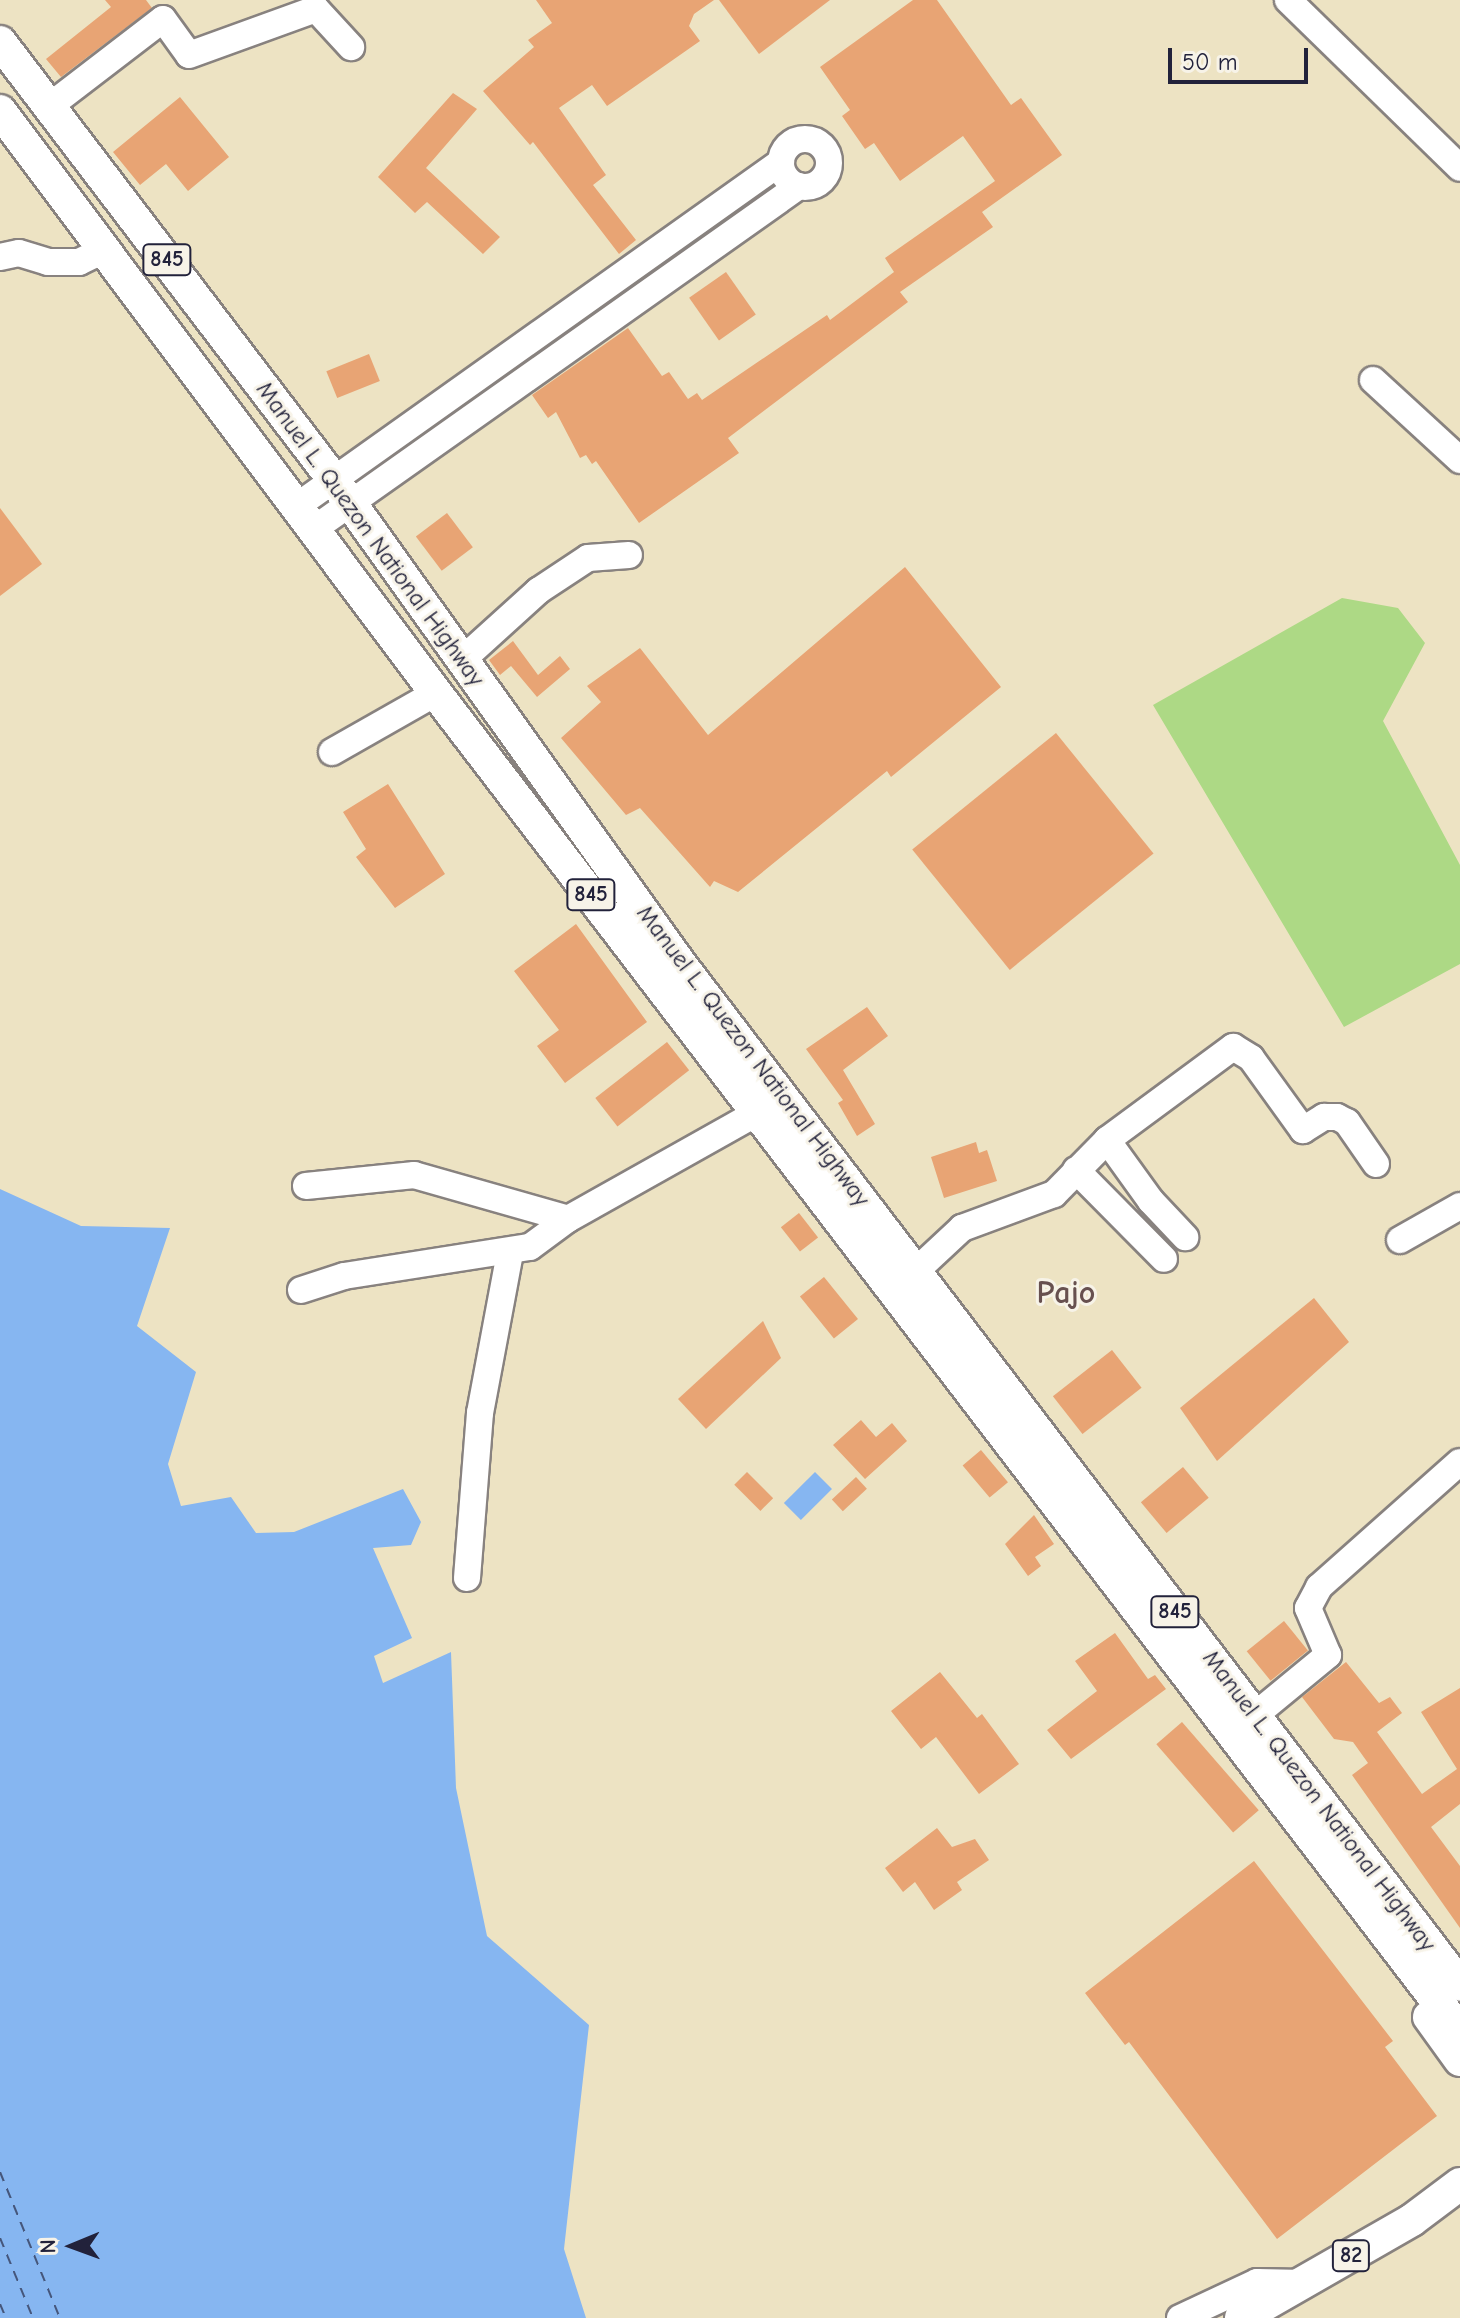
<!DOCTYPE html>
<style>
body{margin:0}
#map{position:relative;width:1460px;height:2318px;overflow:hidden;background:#ede3c3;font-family:"Comic Neue",sans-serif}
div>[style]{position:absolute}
.green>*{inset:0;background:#add985}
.water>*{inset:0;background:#86b6f1;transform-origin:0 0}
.ferry>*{height:2px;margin-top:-1px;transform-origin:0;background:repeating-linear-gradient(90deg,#45567b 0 10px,transparent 0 18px)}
.building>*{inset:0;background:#e8a474;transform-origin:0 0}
.roads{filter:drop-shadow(2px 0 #88827f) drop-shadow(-2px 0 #88827f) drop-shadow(0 2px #88827f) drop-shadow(0 -2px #88827f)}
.minor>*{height:26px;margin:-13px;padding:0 13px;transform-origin:13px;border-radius:13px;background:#fff}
.minor>.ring{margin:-13px;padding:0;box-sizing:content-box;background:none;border:26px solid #fff;border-radius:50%}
.major>*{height:32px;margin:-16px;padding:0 16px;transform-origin:16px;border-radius:16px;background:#fff}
span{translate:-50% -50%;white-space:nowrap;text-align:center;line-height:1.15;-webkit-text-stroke:6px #f7f3e8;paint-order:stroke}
.shield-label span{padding:2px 6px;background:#f7f3e8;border:2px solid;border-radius:6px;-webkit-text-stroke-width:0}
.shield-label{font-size:22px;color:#22223b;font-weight:700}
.street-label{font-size:24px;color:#22223b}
.district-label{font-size:32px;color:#67504f;font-weight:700}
.north{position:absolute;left:32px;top:2206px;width:80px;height:80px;-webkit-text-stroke:6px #f7f3e8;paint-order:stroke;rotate:269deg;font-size:22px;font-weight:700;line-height:32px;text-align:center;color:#22223b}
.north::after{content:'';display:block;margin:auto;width:28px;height:36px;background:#22223b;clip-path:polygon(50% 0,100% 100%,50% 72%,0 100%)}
.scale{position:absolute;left:1168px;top:48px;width:140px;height:36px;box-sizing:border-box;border:4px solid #22223b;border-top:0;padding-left:10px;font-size:24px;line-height:28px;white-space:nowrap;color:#22223b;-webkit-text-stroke:6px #f7f3e8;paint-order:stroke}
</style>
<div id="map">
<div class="green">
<i style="clip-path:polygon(1342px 598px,1398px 608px,1425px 643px,1383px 721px,1460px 865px,1460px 964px,1344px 1027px,1153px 705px)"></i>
</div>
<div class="water">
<i style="clip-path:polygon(0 1189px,81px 1226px,170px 1228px,137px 1326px,196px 1372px,168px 1464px,181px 1506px,231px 1497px,256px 1533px,294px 1532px,403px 1489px,421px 1522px,411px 1545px,373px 1548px,412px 1638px,374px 1656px,383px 1683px,451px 1652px,456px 1788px,487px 1936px,589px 2025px,564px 2249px,586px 2318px,0 2318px)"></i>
<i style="left:815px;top:1472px;width:24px;height:44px;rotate:45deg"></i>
</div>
<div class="ferry">
<i style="left:0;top:2172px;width:158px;rotate:67.7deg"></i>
<i style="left:0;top:2238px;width:87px;rotate:67.6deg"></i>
<i style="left:0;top:2304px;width:15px;rotate:67deg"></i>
</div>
<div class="building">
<i style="clip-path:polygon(105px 0,146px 0,152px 8px,61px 77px,46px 59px,111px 7px)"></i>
<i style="clip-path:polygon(536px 0,714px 0,694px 14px,689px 26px,700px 41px,607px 106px,592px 85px,559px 108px,606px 175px,593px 185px,636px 240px,619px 254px,533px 142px,530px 145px,483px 91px,534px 47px,528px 40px,552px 23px)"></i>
<i style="clip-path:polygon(719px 0,830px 0,759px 54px)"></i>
<i style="clip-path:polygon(913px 0,937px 0,1011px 105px,1021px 98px,1062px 155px,982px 212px,993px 227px,900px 292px,908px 302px,728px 438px,739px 453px,639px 523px,596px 461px,592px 464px,586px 455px,580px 458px,556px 412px,548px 418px,532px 395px,628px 328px,662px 376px,669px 372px,688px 399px,697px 393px,702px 400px,827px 315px,830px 320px,894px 272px,885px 258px,995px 181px,963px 136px,900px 181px,874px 143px,865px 149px,842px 116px,850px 110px,820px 67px)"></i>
<i style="clip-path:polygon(453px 93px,477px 109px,426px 168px,500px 237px,483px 254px,427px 202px,415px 213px,378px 177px)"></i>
<i style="clip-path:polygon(180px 97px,229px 157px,188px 191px,166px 164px,140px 185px,113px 152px)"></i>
<i style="left:726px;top:272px;width:52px;height:45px;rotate:55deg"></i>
<i style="left:369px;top:354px;width:29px;height:46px;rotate:68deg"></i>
<i style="clip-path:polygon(0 508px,42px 564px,0 596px)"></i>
<i style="left:447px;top:513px;width:43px;height:39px;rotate:53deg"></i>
<i style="clip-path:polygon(905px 567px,1001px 687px,891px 777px,887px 771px,738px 892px,714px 881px,710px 887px,640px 808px,626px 815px,561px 738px,601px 702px,587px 686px,640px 648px,708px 735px)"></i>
<i style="clip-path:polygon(513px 641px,538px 675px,560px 656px,570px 669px,537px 697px,511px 666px,500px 675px,489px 660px)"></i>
<i style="left:1056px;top:733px;width:155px;height:185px;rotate:51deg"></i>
<i style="clip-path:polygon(388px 784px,445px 874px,395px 908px,356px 857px,366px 849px,343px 812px)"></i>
<i style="clip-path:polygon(576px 924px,647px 1022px,565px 1083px,537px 1046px,559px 1030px,514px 971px)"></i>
<i style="clip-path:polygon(867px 1007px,888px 1036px,843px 1070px,875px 1124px,857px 1136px,838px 1103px,843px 1100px,806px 1049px)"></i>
<i style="left:667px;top:1042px;width:36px;height:91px;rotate:52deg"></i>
<i style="clip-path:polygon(976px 1142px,979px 1153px,987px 1150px,997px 1181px,944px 1198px,931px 1157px)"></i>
<i style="left:799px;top:1213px;width:31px;height:23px;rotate:52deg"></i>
<i style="left:824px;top:1277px;width:54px;height:31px;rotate:51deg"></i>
<i style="clip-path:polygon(1314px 1298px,1349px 1342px,1217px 1461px,1180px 1408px)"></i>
<i style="clip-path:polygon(763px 1321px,781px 1358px,706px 1429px,678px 1399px)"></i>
<i style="left:1112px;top:1350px;width:48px;height:75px;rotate:52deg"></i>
<i style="clip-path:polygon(861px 1420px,876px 1437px,892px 1423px,907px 1441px,865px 1479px,833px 1445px)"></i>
<i style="left:981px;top:1450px;width:42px;height:24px;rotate:50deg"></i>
<i style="left:1183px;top:1467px;width:40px;height:55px;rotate:50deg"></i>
<i style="left:747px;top:1472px;width:37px;height:18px;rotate:45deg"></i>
<i style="left:856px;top:1477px;width:16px;height:33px;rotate:47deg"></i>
<i style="clip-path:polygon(1034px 1515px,1054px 1544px,1035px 1557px,1041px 1566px,1028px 1576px,1005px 1544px)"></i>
<i style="left:1284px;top:1621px;width:38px;height:48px;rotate:51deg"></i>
<i style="clip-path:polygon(1115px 1633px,1148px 1679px,1155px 1675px,1166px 1689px,1071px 1759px,1047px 1730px,1097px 1691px,1075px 1661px)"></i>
<i style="clip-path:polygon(1346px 1662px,1379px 1703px,1390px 1697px,1402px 1713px,1377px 1732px,1422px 1794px,1457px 1769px,1421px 1712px,1460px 1688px,1460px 1804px,1431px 1827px,1460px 1866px,1460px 1928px,1352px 1775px,1368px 1763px,1353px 1742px,1334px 1739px,1302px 1697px)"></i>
<i style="clip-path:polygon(940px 1672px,977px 1718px,982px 1714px,1019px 1764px,979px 1794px,936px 1737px,921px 1749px,891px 1711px)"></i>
<i style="left:1182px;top:1722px;width:117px;height:34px;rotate:49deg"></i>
<i style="clip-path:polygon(937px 1828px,952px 1847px,975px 1839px,989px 1860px,957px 1882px,962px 1890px,934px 1910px,915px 1882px,903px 1892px,885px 1868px)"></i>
<i style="clip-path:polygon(1254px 1861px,1393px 2041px,1385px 2047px,1437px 2116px,1277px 2239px,1129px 2042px,1125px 2045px,1085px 1993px)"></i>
</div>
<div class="roads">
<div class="minor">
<i style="left:1288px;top:0;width:240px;rotate:44.3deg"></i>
<i style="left:51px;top:105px;width:141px;rotate:-37.5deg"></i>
<i style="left:163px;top:19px;width:44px;rotate:54.2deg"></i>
<i style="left:189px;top:55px;width:135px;rotate:-19.9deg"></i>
<i style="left:316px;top:9px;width:52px;rotate:47.4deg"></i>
<i class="ring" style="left:781px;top:139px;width:22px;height:22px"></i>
<i style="left:0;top:257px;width:19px;rotate:-12deg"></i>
<i style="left:19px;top:253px;width:30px;rotate:17deg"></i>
<i style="left:48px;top:262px;width:31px"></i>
<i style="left:79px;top:262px;width:28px;rotate:-26deg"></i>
<i style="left:1373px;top:380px;width:118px;rotate:42.6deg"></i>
<i style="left:297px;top:506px;width:594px;rotate:-35.4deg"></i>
<i style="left:314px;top:529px;width:594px;rotate:-35.27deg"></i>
<i style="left:462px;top:660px;width:103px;rotate:-42.2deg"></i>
<i style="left:538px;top:591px;width:60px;rotate:-33.4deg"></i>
<i style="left:588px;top:558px;width:41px;rotate:-4.2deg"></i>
<i style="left:332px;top:752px;width:120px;rotate:-29.6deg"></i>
<i style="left:1107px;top:1140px;width:75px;rotate:54.2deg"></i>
<i style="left:1151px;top:1201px;width:50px;rotate:46.6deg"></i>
<i style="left:1076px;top:1170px;width:125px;rotate:45.3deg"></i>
<i style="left:306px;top:1186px;width:109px;rotate:-5.8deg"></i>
<i style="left:414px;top:1175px;width:160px;rotate:15.9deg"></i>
<i style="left:1400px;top:1240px;width:69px;rotate:-29.5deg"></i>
<i style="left:917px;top:1270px;width:62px;rotate:-43deg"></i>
<i style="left:962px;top:1228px;width:98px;rotate:-20.3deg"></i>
<i style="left:1054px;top:1194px;width:76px;rotate:-45.5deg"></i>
<i style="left:1107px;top:1140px;width:157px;rotate:-36.4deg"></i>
<i style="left:1233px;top:1047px;width:21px;rotate:31deg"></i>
<i style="left:1251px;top:1058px;width:89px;rotate:54.2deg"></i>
<i style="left:1303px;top:1130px;width:25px;rotate:-32deg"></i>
<i style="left:1324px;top:1117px;width:13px"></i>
<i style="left:1337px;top:1117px;width:11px;rotate:27deg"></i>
<i style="left:1347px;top:1122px;width:51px;rotate:55.4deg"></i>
<i style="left:301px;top:1290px;width:45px;rotate:-18deg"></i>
<i style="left:344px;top:1276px;width:188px;rotate:-8.9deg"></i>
<i style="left:530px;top:1247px;width:47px;rotate:-36.4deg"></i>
<i style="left:568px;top:1219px;width:217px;rotate:-29.3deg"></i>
<i style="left:467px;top:1578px;width:166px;rotate:-85.5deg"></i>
<i style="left:480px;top:1413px;width:164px;rotate:-79.4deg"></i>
<i style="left:1254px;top:1716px;width:96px;rotate:-39.5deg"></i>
<i style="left:1328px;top:1655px;width:51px;rotate:-113.1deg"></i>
<i style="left:1308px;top:1608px;width:24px;rotate:-62deg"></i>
<i style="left:1319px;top:1587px;width:188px;rotate:-41.6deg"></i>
<i style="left:1180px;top:2318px;width:85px;rotate:-25.1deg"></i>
<i style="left:1257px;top:2282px;width:47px;rotate:1.2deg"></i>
</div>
<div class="major">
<i style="left:0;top:42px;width:549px;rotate:52.69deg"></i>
<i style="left:333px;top:479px;width:598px;rotate:54.4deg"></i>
<i style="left:681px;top:965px;width:1283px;rotate:52.63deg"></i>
<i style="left:0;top:111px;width:727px;rotate:53.16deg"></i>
<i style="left:436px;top:693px;width:1685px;rotate:52.57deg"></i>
<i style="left:1429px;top:2017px;width:53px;rotate:54.2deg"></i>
<i style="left:1241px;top:2318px;width:197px;rotate:-29.8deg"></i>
<i style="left:1412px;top:2220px;width:60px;rotate:-36.9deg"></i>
</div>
</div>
<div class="shield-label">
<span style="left:167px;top:260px">845</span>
<span style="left:591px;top:895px">845</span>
<span style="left:1175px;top:1612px">845</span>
<span style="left:1351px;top:2256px">82</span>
</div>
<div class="street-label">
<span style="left:370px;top:534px;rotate:54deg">Manuel L. Quezon National Highway</span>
<span style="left:753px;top:1056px;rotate:53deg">Manuel L. Quezon National Highway</span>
<span style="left:1319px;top:1801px;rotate:53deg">Manuel L. Quezon National Highway</span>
</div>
<div class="district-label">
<span style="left:1066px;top:1293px">Pajo</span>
</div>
<div class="north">N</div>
<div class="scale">50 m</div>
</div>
